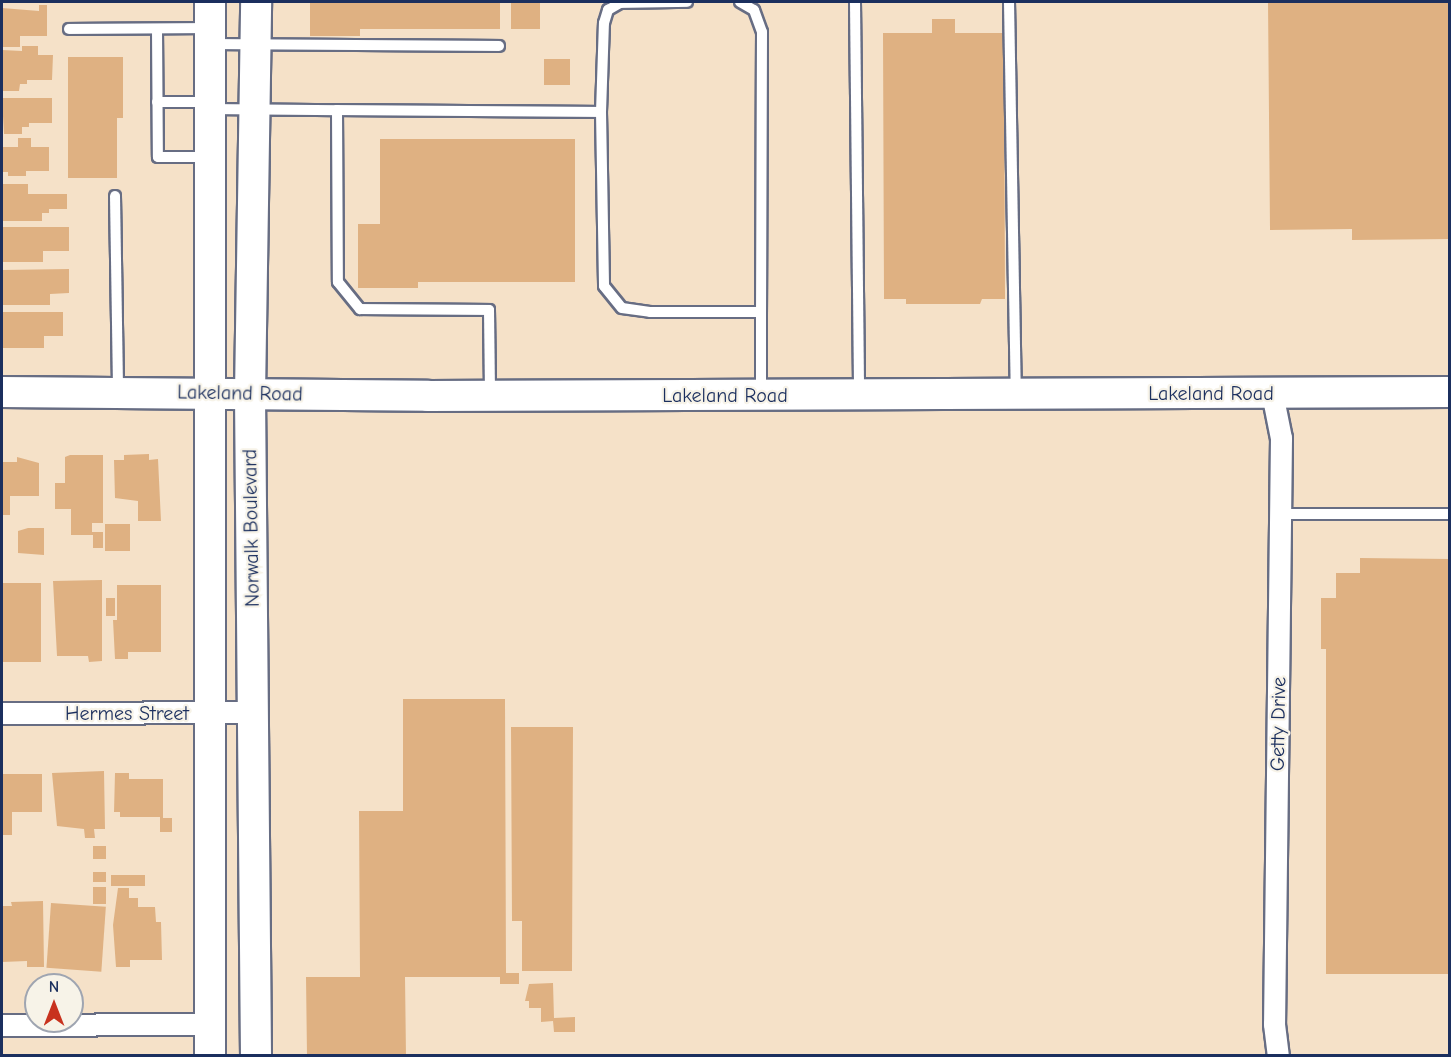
<!DOCTYPE html>
<style>
body{margin:0}
#map{position:relative;width:1451px;height:1057px;overflow:hidden;background:#f5e1c8;font-family:"Comic Neue",sans-serif}
div>[style]{position:absolute}
.building>*{inset:0;background:#dfb182;transform-origin:0 0}
.roads{filter:drop-shadow(2px 0 #676d83) drop-shadow(-2px 0 #676d83) drop-shadow(0 2px #676d83) drop-shadow(0 -2px #676d83)}
.lane>*{height:10px;margin:-5px;padding:0 5px;transform-origin:5px;border-radius:5px;background:#fff}
.street>*{height:21px;margin:-10.5px;padding:0 10.5px;transform-origin:10.5px;border-radius:10.5px;background:#fff}
.secondary>*{height:30px;margin:-15px;padding:0 15px;transform-origin:15px;border-radius:15px;background:#fff}
span{translate:-50% -50%;white-space:nowrap;text-align:center;line-height:1.15;-webkit-text-stroke:4.5px #f7f3e8;paint-order:stroke}
.street-label{font-size:20px;color:#1b2f5e}
.frame{position:absolute;inset:0;border:3px solid #1b2f5e;pointer-events:none}
.north{position:absolute;left:24px;top:973px;width:60px;height:60px;box-sizing:border-box;background:#f7f3e8;border:2px solid #9fa5b1;border-radius:50%;rotate:0deg;font-size:16px;font-weight:700;line-height:24px;text-align:center;color:#1b2f5e}
.north::after{content:'';display:block;margin:auto;width:21px;height:27px;background:#c8321e;clip-path:polygon(50% 0,100% 100%,50% 72%,0 100%)}
</style>
<div id="map">
<div class="building">
<i style="clip-path:polygon(310px 2px,500px 2px,500px 29px,360px 29px,360px 36px,310px 36px)"></i>
<i style="left:511px;top:2px;width:29px;height:27px"></i>
<i style="clip-path:polygon(1268px 2px,1450px 2px,1450px 239px,1352px 240px,1352px 229px,1270px 230px)"></i>
<i style="clip-path:polygon(39px 5px,47px 5px,47px 36px,20px 36px,20px 47px,2px 47px,2px 8px,39px 11px)"></i>
<i style="clip-path:polygon(932px 19px,955px 19px,955px 33px,1004px 33px,1005px 299px,982px 299px,980px 304px,906px 304px,906px 299px,884px 299px,883px 33px,932px 33px)"></i>
<i style="clip-path:polygon(22px 46px,38px 46px,38px 55px,53px 55px,52px 80px,27px 80px,27px 84px,20px 84px,19px 91px,2px 91px,2px 50px,22px 51px)"></i>
<i style="clip-path:polygon(68px 57px,123px 57px,123px 118px,117px 118px,117px 178px,68px 178px)"></i>
<i style="left:544px;top:59px;width:26px;height:26px"></i>
<i style="clip-path:polygon(2px 98px,52px 98px,52px 123px,29px 123px,29px 127px,22px 127px,22px 134px,4px 134px)"></i>
<i style="clip-path:polygon(18px 138px,31px 138px,31px 147px,49px 147px,49px 171px,26px 171px,26px 176px,8px 176px,8px 172px,2px 172px,2px 147px,18px 147px)"></i>
<i style="clip-path:polygon(380px 139px,575px 139px,575px 282px,418px 282px,418px 288px,358px 288px,358px 224px,380px 224px)"></i>
<i style="clip-path:polygon(2px 184px,28px 184px,28px 194px,67px 194px,67px 209px,49px 209px,49px 213px,42px 213px,42px 221px,2px 221px)"></i>
<i style="clip-path:polygon(2px 227px,69px 227px,69px 251px,43px 251px,43px 262px,2px 262px)"></i>
<i style="clip-path:polygon(69px 269px,69px 293px,50px 294px,50px 305px,2px 305px,2px 270px)"></i>
<i style="clip-path:polygon(2px 312px,63px 312px,63px 336px,44px 336px,44px 348px,2px 348px)"></i>
<i style="clip-path:polygon(149px 454px,149px 460px,158px 459px,161px 521px,138px 521px,138px 501px,115px 498px,114px 460px,124px 460px,124px 455px)"></i>
<i style="clip-path:polygon(70px 455px,103px 455px,103px 523px,92px 523px,92px 532px,103px 532px,103px 548px,93px 548px,93px 535px,71px 535px,71px 509px,55px 509px,55px 483px,65px 483px,65px 457px)"></i>
<i style="clip-path:polygon(17px 457px,39px 463px,39px 496px,10px 496px,10px 515px,2px 515px,2px 462px,17px 462px)"></i>
<i style="left:105px;top:524px;width:25px;height:27px"></i>
<i style="clip-path:polygon(28px 528px,44px 528px,44px 555px,18px 553px,18px 531px)"></i>
<i style="clip-path:polygon(1360px 558px,1450px 559px,1450px 974px,1326px 974px,1326px 649px,1321px 649px,1321px 598px,1336px 598px,1336px 573px,1360px 573px)"></i>
<i style="clip-path:polygon(102px 580px,102px 661px,89px 662px,88px 656px,57px 656px,53px 581px)"></i>
<i style="left:2px;top:583px;width:39px;height:79px"></i>
<i style="clip-path:polygon(117px 585px,161px 585px,161px 652px,128px 652px,128px 659px,115px 659px,113px 620px,117px 620px)"></i>
<i style="left:106px;top:598px;width:9px;height:18px"></i>
<i style="clip-path:polygon(403px 699px,505px 699px,506px 973px,519px 973px,519px 984px,500px 984px,500px 977px,405px 977px,406px 1056px,307px 1056px,306px 977px,360px 977px,359px 811px,403px 811px)"></i>
<i style="clip-path:polygon(511px 727px,573px 727px,572px 971px,522px 971px,522px 921px,512px 921px)"></i>
<i style="clip-path:polygon(104px 771px,105px 829px,94px 829px,95px 838px,85px 838px,84px 829px,57px 826px,52px 773px)"></i>
<i style="clip-path:polygon(115px 773px,129px 773px,129px 779px,163px 779px,163px 818px,172px 818px,172px 832px,160px 832px,160px 817px,120px 817px,120px 812px,114px 812px)"></i>
<i style="clip-path:polygon(2px 774px,42px 774px,42px 812px,12px 812px,12px 835px,2px 835px)"></i>
<i style="left:93px;top:846px;width:13px;height:13px"></i>
<i style="left:93px;top:872px;width:13px;height:10px"></i>
<i style="left:111px;top:875px;width:34px;height:11px"></i>
<i style="left:93px;top:887px;width:13px;height:17px"></i>
<i style="clip-path:polygon(118px 888px,129px 888px,129px 898px,138px 898px,138px 907px,155px 907px,156px 922px,161px 922px,162px 960px,130px 960px,130px 967px,116px 967px,113px 925px)"></i>
<i style="clip-path:polygon(43px 901px,44px 967px,27px 967px,27px 961px,2px 962px,2px 906px,12px 906px,11px 902px)"></i>
<i style="left:51px;top:903px;width:55px;height:65px;rotate:4deg"></i>
<i style="clip-path:polygon(553px 983px,554px 1018px,575px 1017px,575px 1032px,554px 1032px,553px 1021px,541px 1022px,541px 1008px,529px 1008px,529px 1001px,525px 1001px,529px 984px)"></i>
</div>
<div class="roads">
<div class="lane">
<i style="left:740px;top:2px;width:16px;rotate:30deg"></i>
<i style="left:754px;top:10px;width:23px;rotate:70deg"></i>
<i style="left:762px;top:32px;width:280px;rotate:90.2deg"></i>
<i style="left:855px;top:2px;width:389px;rotate:89.4deg"></i>
<i style="left:1009px;top:2px;width:389px;rotate:89deg"></i>
<i style="left:69px;top:29px;width:140px;rotate:-0.4deg"></i>
<i style="left:157px;top:29px;width:128px;rotate:89.6deg"></i>
<i style="left:158px;top:157px;width:51px"></i>
<i style="left:213px;top:44px;width:286px;rotate:0.4deg"></i>
<i style="left:157px;top:102px;width:51px"></i>
<i style="left:213px;top:109px;width:124px;rotate:0.5deg"></i>
<i style="left:337px;top:110px;width:172px;rotate:89.7deg"></i>
<i style="left:338px;top:282px;width:35px;rotate:51deg"></i>
<i style="left:360px;top:309px;width:129px;rotate:0.4deg"></i>
<i style="left:489px;top:310px;width:85px;rotate:89.3deg"></i>
<i style="left:337px;top:110px;width:264px;rotate:0.4deg"></i>
<i style="left:601px;top:112px;width:174px;rotate:89deg"></i>
<i style="left:604px;top:286px;width:28px;rotate:51deg"></i>
<i style="left:622px;top:308px;width:28px;rotate:8deg"></i>
<i style="left:650px;top:312px;width:111px"></i>
<i style="left:761px;top:312px;width:82px;rotate:90deg"></i>
<i style="left:601px;top:112px;width:89px;rotate:-88.1deg"></i>
<i style="left:604px;top:23px;width:14px;rotate:-73deg"></i>
<i style="left:608px;top:10px;width:14px;rotate:-30deg"></i>
<i style="left:620px;top:3px;width:67px;rotate:-0.9deg"></i>
<i style="left:115px;top:196px;width:196px;rotate:89.1deg"></i>
<i style="left:1280px;top:514px;width:170px"></i>
</div>
<div class="street">
<i style="left:1272px;top:393px;width:46px;rotate:78.7deg"></i>
<i style="left:1281px;top:438px;width:586px;rotate:90.68deg"></i>
<i style="left:1274px;top:1024px;width:32px;rotate:83deg"></i>
<i style="left:2px;top:713px;width:251px;rotate:-0.2deg"></i>
<i style="left:2px;top:1025px;width:208px;rotate:-0.3deg"></i>
</div>
<div class="secondary">
<i style="left:210px;top:2px;width:1054px;rotate:90deg"></i>
<i style="left:2px;top:392px;width:426px;rotate:0.5deg"></i>
<i style="left:428px;top:396px;width:1022px;rotate:-0.22deg"></i>
<i style="left:256px;top:1056px;width:662px;rotate:-90.52deg"></i>
<i style="left:250px;top:394px;width:392px;rotate:-89.1deg"></i>
</div>
</div>
<div class="street-label">
<span style="left:240px;top:393px;rotate:1deg">Lakeland Road</span>
<span style="left:1211px;top:393px">Lakeland Road</span>
<span style="left:725px;top:395px">Lakeland Road</span>
<span style="left:251px;top:528px;rotate:-91deg">Norwalk Boulevard</span>
<span style="left:127px;top:713px">Hermes Street</span>
<span style="left:1278px;top:724px;rotate:-89deg">Getty Drive</span>
</div>
<div class="frame"></div>
<div class="north">N</div>
</div>
